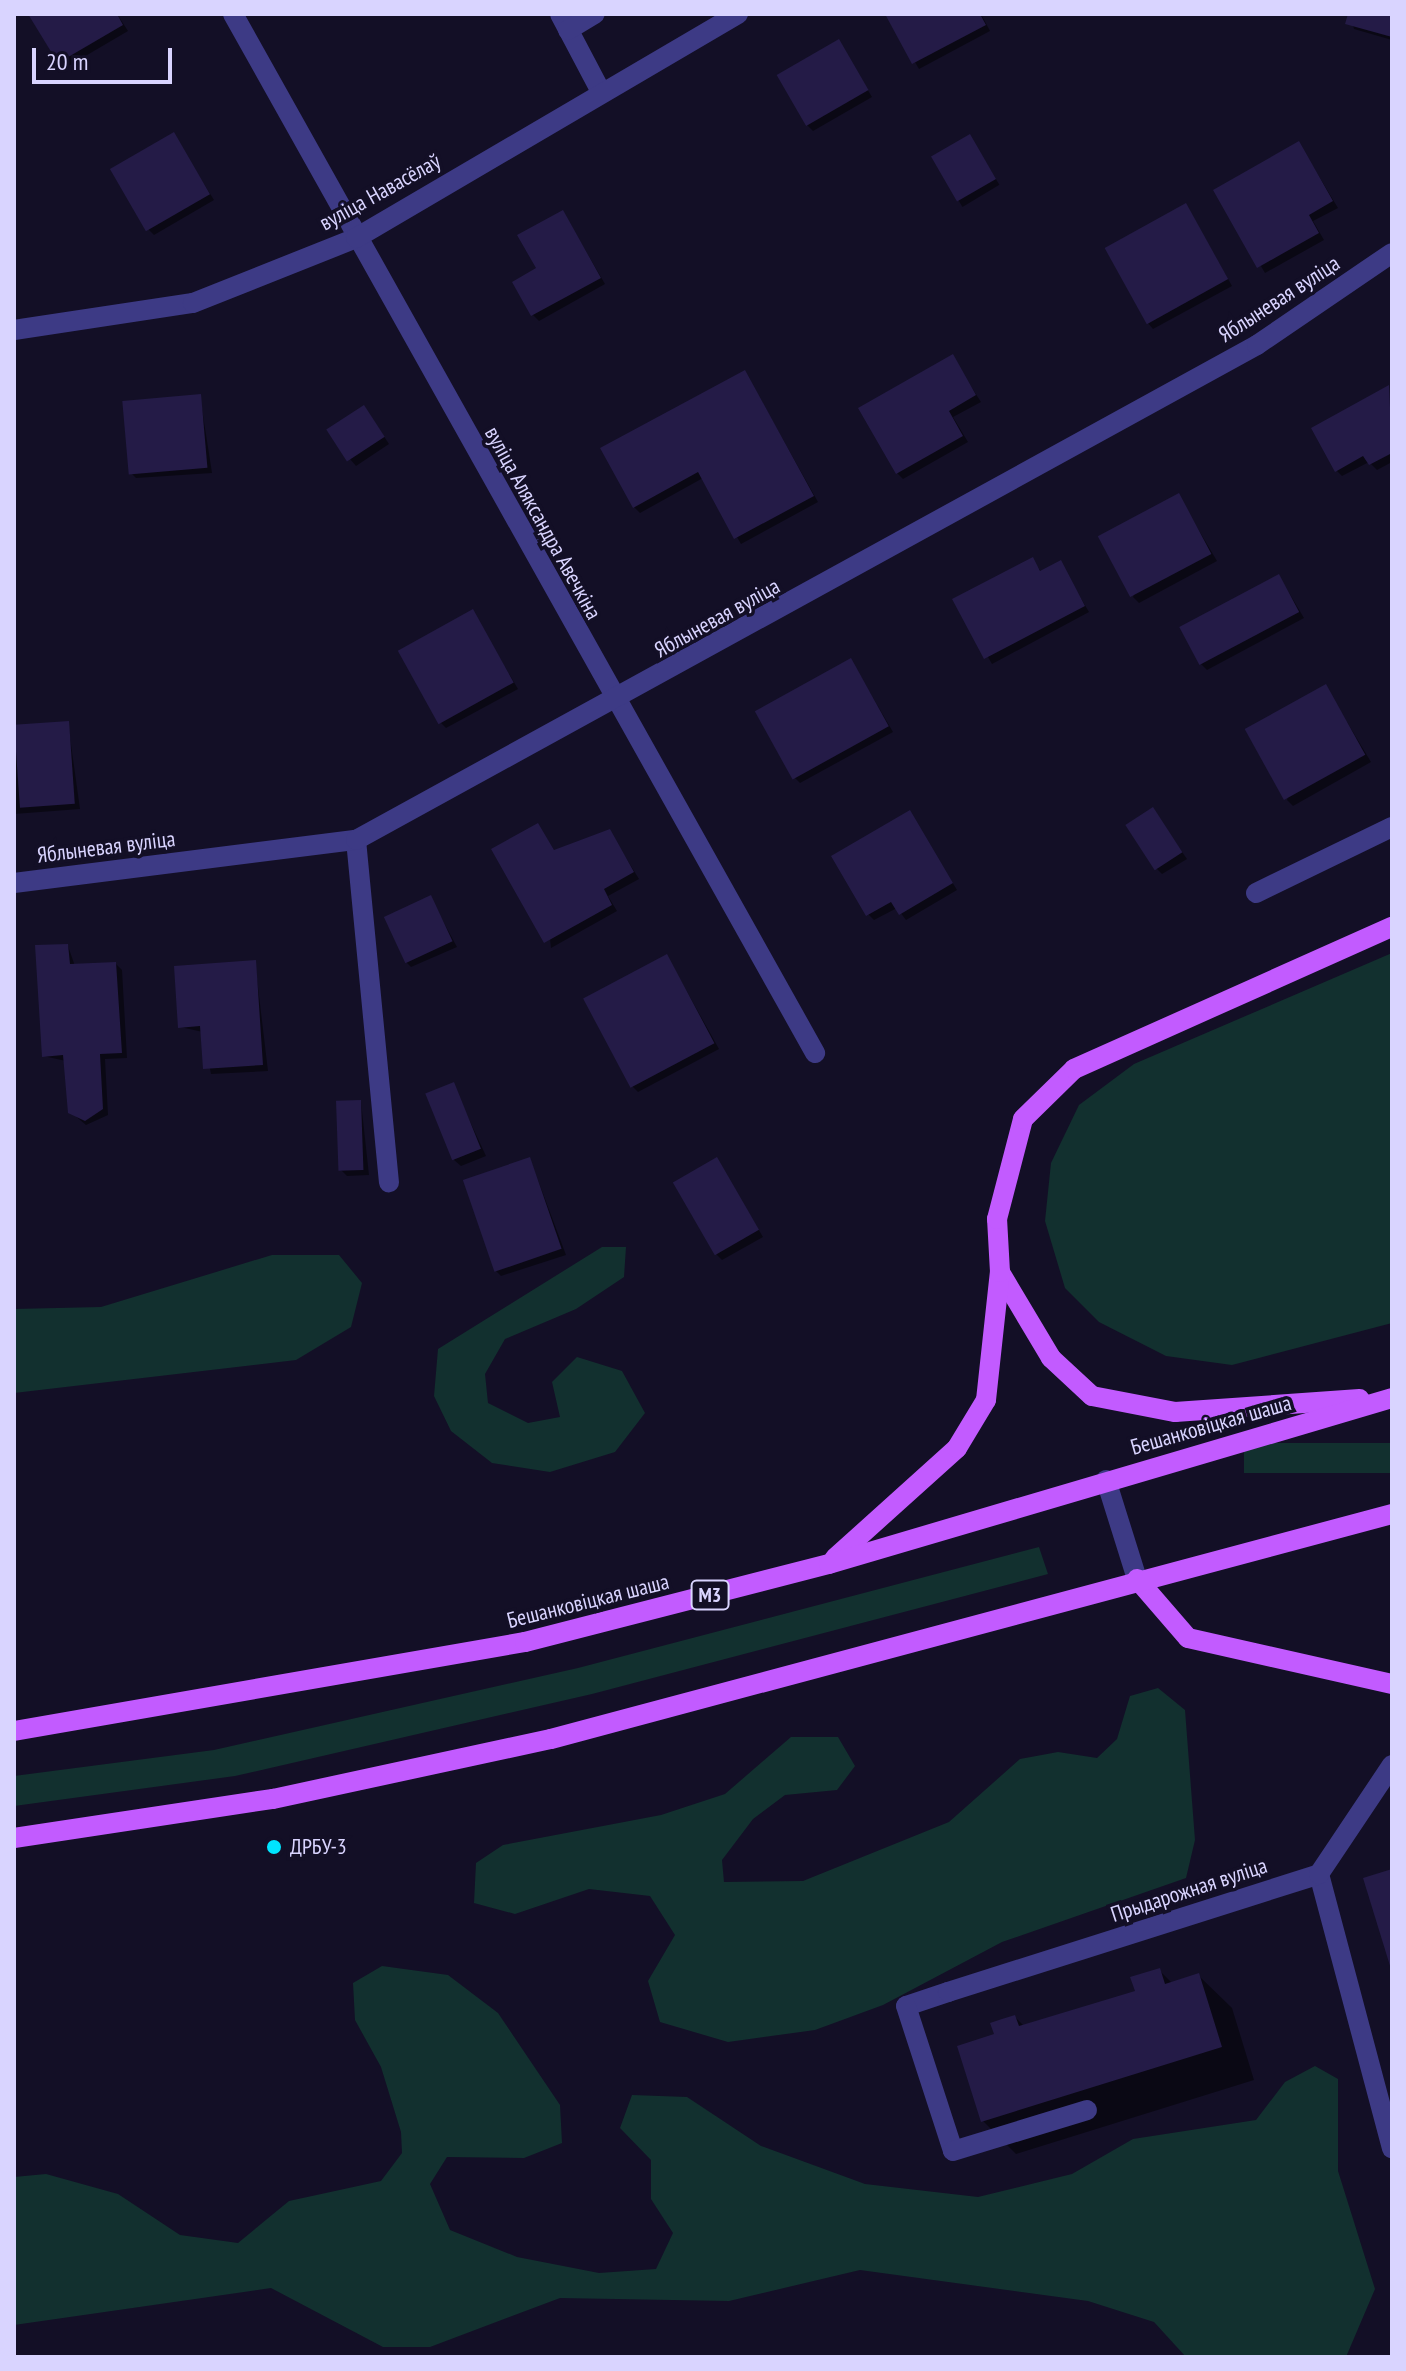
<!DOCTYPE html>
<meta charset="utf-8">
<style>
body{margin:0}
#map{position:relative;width:1406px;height:2371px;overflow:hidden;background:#130f26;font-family:"PT Sans Narrow",sans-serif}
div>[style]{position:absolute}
.green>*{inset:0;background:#12302f;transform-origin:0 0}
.shadow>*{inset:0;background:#0007;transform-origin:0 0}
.building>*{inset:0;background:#241b47;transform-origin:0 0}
.service>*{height:20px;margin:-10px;padding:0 10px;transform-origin:10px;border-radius:10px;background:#3d3a85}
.minor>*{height:20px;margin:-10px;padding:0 10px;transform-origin:10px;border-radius:10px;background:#3d3a85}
.primary>*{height:20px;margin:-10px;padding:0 10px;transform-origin:10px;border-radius:10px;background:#c25bff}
.dots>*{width:22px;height:22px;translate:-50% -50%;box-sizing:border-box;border:4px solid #130f26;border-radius:50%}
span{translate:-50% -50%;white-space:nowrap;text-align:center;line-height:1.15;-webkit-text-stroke:7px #130f26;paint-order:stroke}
.shield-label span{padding:2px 6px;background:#130f26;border:2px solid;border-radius:6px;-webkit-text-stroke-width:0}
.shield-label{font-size:20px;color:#d9d4ff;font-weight:700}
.street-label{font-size:22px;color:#d9d4ff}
.poi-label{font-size:22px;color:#d9d4ff}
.left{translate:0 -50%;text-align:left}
.frame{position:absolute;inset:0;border:16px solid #d9d4ff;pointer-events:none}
.scale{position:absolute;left:32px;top:48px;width:140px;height:36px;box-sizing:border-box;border:4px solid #d9d4ff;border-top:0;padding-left:10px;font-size:24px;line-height:28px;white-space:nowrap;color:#d9d4ff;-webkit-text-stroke:6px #130f26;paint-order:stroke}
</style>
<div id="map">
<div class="green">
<i style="clip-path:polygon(1392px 953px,1392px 1323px,1232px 1365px,1166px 1356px,1099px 1322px,1065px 1288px,1045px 1221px,1051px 1163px,1079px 1105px,1134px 1064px)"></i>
<i style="clip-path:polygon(602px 1247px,626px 1247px,624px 1277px,576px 1309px,505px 1339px,485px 1374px,488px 1403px,528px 1423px,560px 1417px,552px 1382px,577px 1357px,622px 1371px,645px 1413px,615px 1452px,550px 1472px,492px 1463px,451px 1431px,434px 1396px,438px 1349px)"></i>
<i style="clip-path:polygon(272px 1255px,339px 1255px,362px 1283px,351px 1327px,296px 1360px,14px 1393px,14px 1309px,101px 1307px)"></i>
<i style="left:1392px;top:1443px;width:30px;height:148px;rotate:90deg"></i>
<i style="clip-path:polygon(1039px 1547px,1048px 1574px,592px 1694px,235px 1776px,14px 1806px,14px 1776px,214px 1750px,578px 1668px)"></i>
<i style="clip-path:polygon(1158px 1688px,1185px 1710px,1195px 1840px,1186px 1878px,1002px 1942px,883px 2005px,815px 2030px,728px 2042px,660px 2022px,648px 1981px,675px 1935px,650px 1896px,589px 1889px,515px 1914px,474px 1903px,476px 1863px,503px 1845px,661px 1815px,725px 1794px,791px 1737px,838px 1737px,855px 1766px,837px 1790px,785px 1795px,753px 1819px,722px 1860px,724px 1882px,803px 1881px,949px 1822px,1020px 1759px,1058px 1752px,1097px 1758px,1117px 1739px,1130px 1696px)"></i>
<i style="clip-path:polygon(382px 1966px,448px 1975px,498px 2013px,560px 2105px,562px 2143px,524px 2158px,447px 2157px,430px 2184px,450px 2230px,517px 2257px,599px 2273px,656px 2269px,673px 2233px,651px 2199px,651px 2160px,620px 2128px,632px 2095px,687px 2097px,761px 2146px,865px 2184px,978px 2197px,1072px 2174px,1133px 2139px,1256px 2120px,1285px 2082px,1315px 2066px,1338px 2079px,1338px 2171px,1375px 2289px,1346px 2357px,1186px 2357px,1154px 2322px,1088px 2301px,860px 2270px,729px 2301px,560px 2298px,430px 2347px,383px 2347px,271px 2288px,14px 2325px,14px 2177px,46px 2174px,118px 2194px,180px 2235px,238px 2243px,289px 2201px,381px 2181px,402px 2153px,401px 2132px,381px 2067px,355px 2020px,353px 1983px)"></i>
</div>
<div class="shadow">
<i style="clip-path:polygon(30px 14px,117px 14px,128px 31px,65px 68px)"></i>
<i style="clip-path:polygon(887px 14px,981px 14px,990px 31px,919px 69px)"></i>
<i style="clip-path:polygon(1350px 14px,1392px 14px,1392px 40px,1354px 29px)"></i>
<i style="clip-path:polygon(838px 41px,872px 97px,813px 131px,807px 125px)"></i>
<i style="clip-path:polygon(173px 135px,214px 200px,154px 235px,148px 229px)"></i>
<i style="left:970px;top:136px;width:57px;height:43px;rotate:59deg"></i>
<i style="clip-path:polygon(1299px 143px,1338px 208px,1313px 221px,1324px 240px,1265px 273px,1216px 190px)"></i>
<i style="clip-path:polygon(1186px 205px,1232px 286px,1153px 329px,1147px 322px)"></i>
<i style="clip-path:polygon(563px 212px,605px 284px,539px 321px,533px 315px,539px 269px)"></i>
<i style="clip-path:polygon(952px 357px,981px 402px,953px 417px,968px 442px,903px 479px,897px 473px)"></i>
<i style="clip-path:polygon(745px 372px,818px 502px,741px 544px,703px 478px,640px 513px,634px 507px)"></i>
<i style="clip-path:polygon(1388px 388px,1392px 462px,1377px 470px,1369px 462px,1342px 476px,1336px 470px)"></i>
<i style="clip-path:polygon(200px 396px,212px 473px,136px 478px,130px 472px)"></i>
<i style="clip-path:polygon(369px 414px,389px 444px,356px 466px,350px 459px)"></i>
<i style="clip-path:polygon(1178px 495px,1217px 561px,1139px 603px,1133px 597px)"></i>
<i style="clip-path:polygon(1032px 559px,1042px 573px,1060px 563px,1089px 612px,992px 664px,955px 600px)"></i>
<i style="clip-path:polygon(1279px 576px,1304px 618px,1207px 670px,1201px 664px)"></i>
<i style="clip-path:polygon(472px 611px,518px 689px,446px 728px,440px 722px)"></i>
<i style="clip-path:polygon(851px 660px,893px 732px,800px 783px,794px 777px)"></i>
<i style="clip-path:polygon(1326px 687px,1371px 762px,1293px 806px,1287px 800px)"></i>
<i style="clip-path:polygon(68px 723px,80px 809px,14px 814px,14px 727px)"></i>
<i style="clip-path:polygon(1152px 809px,1187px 859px,1162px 874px,1156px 868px)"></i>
<i style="clip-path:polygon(909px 812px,957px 890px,906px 920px,897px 908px,874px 920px,868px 914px)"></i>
<i style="clip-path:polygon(538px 825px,555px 852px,610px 832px,639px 879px,608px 896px,617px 911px,551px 948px)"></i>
<i style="clip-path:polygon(430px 897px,457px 947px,411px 967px,405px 961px)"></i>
<i style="clip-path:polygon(68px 946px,75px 966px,116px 964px,122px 970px,127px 1058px,105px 1059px,108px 1115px,86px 1125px,73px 1114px,66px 1061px,43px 1056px)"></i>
<i style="clip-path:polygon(667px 956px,719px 1049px,638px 1092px,632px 1086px)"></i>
<i style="clip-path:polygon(255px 962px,268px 1071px,211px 1074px,203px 1032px,180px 1027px)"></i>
<i style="clip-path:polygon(453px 1085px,486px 1156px,461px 1166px,454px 1160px)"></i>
<i style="clip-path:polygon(361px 1102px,369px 1175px,347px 1176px,341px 1170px)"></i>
<i style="clip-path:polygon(530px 1159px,566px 1255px,501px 1276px,495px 1270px)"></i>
<i style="clip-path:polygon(717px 1160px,763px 1237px,722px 1260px,716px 1254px)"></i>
<i style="clip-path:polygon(1159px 1970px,1172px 1983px,1198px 1975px,1232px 2008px,1254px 2080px,1016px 2154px,983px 2121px,997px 2036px,1015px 2017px,1025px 2027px,1137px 1992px)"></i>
</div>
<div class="building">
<i style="clip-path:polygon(28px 14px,117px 14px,123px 25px,58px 63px)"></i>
<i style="clip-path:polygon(885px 14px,980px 14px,986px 25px,912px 64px)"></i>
<i style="clip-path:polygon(1348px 14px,1392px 14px,1392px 37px,1345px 24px)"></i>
<i style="left:839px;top:39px;width:59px;height:72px;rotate:60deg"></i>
<i style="left:174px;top:132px;width:72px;height:74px;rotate:60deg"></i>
<i style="left:970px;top:134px;width:52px;height:45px;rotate:60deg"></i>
<i style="clip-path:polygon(1299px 141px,1333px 201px,1309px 215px,1319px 233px,1257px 268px,1213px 190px)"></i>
<i style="left:1186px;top:203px;width:87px;height:93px;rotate:61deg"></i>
<i style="clip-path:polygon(563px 210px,601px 278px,531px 316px,512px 282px,536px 268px,517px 235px)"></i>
<i style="clip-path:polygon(953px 354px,976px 395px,949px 411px,963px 436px,896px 474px,858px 408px)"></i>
<i style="clip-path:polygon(745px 370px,814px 496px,734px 539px,698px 472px,633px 508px,600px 448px)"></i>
<i style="clip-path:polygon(1389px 385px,1392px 453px,1369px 465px,1363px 456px,1335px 472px,1311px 428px)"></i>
<i style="left:201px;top:394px;width:74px;height:79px;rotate:85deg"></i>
<i style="left:364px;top:405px;width:38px;height:45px;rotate:57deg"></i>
<i style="left:1179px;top:493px;width:69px;height:92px;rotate:62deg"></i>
<i style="clip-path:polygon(1033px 557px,1040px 571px,1061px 560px,1085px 606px,984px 659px,952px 599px)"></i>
<i style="left:1279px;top:574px;width:43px;height:113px;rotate:62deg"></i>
<i style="left:473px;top:609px;width:84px;height:86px;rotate:61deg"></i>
<i style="left:851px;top:658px;width:78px;height:110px;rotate:61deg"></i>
<i style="left:1326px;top:684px;width:81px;height:93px;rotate:61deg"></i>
<i style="left:69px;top:721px;width:83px;height:55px;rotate:86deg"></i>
<i style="left:1153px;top:807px;width:54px;height:33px;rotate:57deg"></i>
<i style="clip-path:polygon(910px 810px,953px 883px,899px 915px,891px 902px,866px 916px,831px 856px)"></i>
<i style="clip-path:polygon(538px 823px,554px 850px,610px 829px,634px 872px,604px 889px,612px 905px,544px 943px,491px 849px)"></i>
<i style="left:431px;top:895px;width:51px;height:52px;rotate:65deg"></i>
<i style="clip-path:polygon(68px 944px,70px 964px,116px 962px,122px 1053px,100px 1054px,103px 1109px,85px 1121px,68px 1113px,63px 1055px,42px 1057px,35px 945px)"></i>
<i style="left:667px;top:954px;width:101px;height:95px;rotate:62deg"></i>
<i style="clip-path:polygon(256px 960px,263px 1065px,203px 1069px,200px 1026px,178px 1028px,174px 966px)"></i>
<i style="left:454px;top:1082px;width:72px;height:31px;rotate:68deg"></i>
<i style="left:361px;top:1100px;width:70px;height:25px;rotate:88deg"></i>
<i style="left:530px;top:1157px;width:97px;height:71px;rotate:71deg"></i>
<i style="left:717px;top:1157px;width:84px;height:51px;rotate:60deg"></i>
<i style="clip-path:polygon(1392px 1869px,1392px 1969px,1391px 1969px,1363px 1878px)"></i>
<i style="clip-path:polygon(1160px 1968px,1165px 1984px,1199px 1973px,1222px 2047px,981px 2122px,957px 2046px,994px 2034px,990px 2023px,1002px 2019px,1015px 2015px,1019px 2026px,1135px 1991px,1130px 1977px)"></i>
</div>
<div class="service">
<i style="left:560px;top:14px;width:86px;rotate:62.2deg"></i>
<i style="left:568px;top:30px;width:31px;rotate:-31deg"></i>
<i style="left:356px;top:840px;width:344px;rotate:84.5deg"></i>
<i style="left:1319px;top:1874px;width:284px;rotate:75.1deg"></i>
<i style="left:948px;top:1992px;width:44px;rotate:161.6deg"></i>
<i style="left:906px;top:2006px;width:152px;rotate:72deg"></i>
<i style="left:953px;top:2151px;width:140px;rotate:-17deg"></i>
</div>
<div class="minor">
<i style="left:233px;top:14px;width:1191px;rotate:60.74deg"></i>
<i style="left:14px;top:330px;width:181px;rotate:-8.6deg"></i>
<i style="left:193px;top:303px;width:175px;rotate:-21.7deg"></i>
<i style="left:356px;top:238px;width:443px;rotate:-30.4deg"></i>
<i style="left:14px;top:883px;width:345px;rotate:-7.2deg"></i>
<i style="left:356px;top:840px;width:1028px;rotate:-28.78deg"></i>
<i style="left:1257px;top:345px;width:163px;rotate:-34.3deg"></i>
<i style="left:1256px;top:893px;width:151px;rotate:-25.9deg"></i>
<i style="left:1106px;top:1480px;width:104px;rotate:72.6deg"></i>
<i style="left:948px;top:1992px;width:389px;rotate:-17.6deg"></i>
<i style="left:1319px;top:1874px;width:131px;rotate:-56.2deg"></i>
</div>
<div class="primary">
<i style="left:1001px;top:1274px;width:98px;rotate:59.2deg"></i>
<i style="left:1051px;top:1358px;width:56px;rotate:42.8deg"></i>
<i style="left:1092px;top:1396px;width:85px;rotate:10.9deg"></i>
<i style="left:1175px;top:1412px;width:185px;rotate:-4deg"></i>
<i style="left:835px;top:1558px;width:164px;rotate:-42deg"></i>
<i style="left:957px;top:1448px;width:56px;rotate:-58.9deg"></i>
<i style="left:986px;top:1400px;width:129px;rotate:-83.8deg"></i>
<i style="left:1000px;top:1272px;width:53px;rotate:-93.2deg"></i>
<i style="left:997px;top:1219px;width:103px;rotate:-75.4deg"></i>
<i style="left:1023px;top:1119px;width:71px;rotate:-44.4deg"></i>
<i style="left:1074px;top:1069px;width:348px;rotate:-24.1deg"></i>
<i style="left:1137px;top:1579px;width:78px;rotate:49.2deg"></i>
<i style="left:1188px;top:1638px;width:209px;rotate:12.7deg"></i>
<i style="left:14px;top:1731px;width:519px;rotate:-9.88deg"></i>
<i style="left:525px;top:1642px;width:314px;rotate:-14.4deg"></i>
<i style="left:829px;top:1564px;width:587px;rotate:-16.43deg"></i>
<i style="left:14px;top:1838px;width:262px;rotate:-8.6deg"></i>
<i style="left:273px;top:1799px;width:284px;rotate:-12.2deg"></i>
<i style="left:551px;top:1739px;width:871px;rotate:-14.98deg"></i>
</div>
<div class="dots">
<i style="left:274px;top:1847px;background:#00e5ff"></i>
</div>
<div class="shield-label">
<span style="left:710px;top:1595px">М3</span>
</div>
<div class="street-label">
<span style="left:380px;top:192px;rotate:-29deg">вуліца Навасёлаў</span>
<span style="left:1279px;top:299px;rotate:-33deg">Яблыневая вуліца</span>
<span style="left:543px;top:523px;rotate:61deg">вуліца Аляксандра Авечкіна</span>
<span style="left:717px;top:618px;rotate:-29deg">Яблыневая вуліца</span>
<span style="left:106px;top:847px;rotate:-7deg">Яблыневая вуліца</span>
<span style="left:1211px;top:1425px;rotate:-16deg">Бешанковіцкая шаша</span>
<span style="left:588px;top:1601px;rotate:-14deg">Бешанковіцкая шаша</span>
<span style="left:1189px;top:1890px;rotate:-18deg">Прыдарожная вуліца</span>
</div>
<div class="poi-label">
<span class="left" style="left:290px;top:1847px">ДРБУ-3</span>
</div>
<div class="frame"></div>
<div class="scale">20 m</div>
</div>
